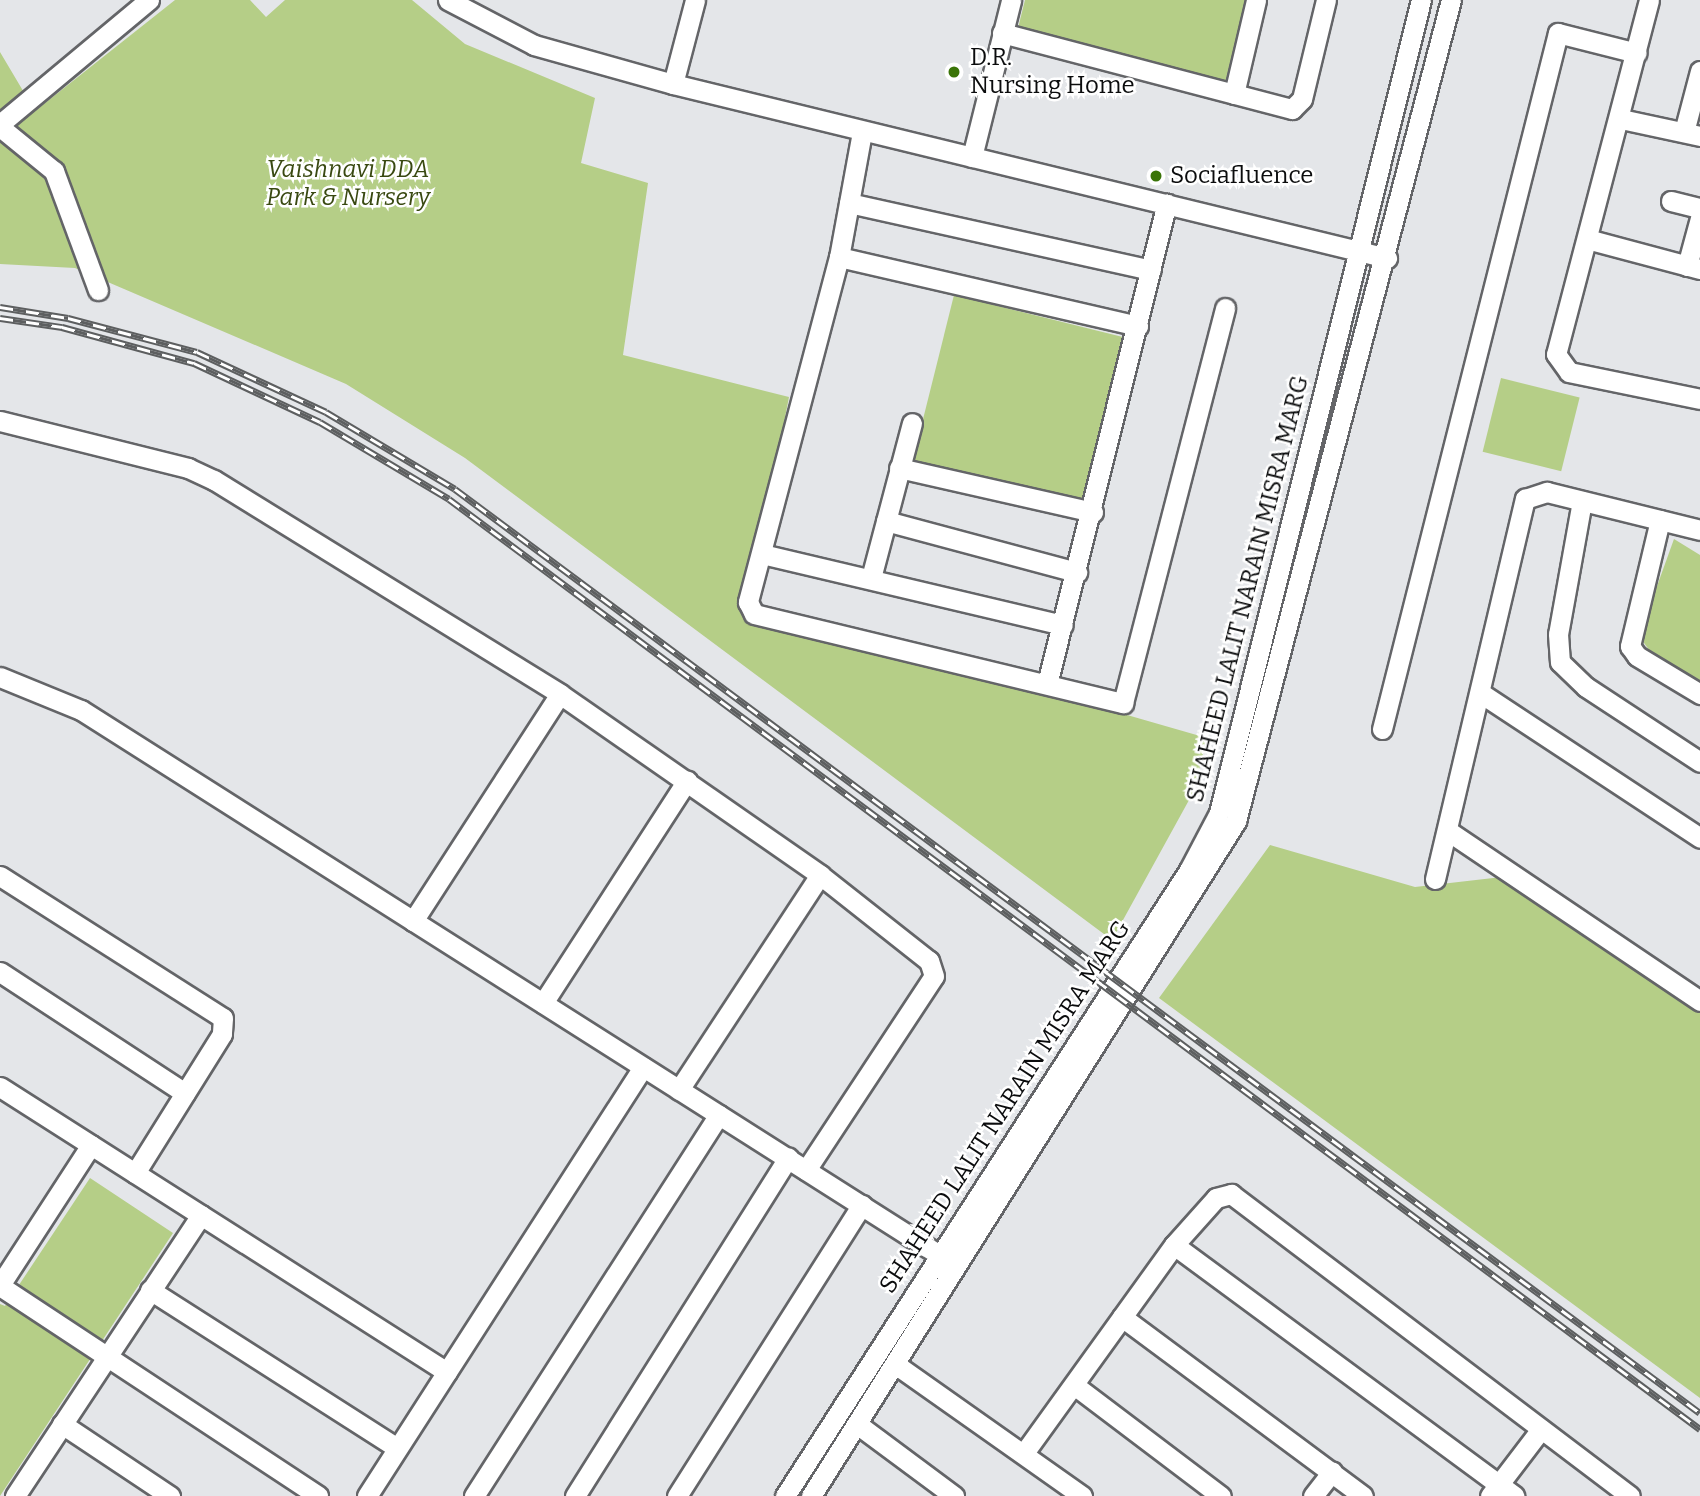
<!DOCTYPE html>
<style>
body{margin:0}
#map{position:relative;width:1700px;height:1496px;overflow:hidden;background:#e4e6e9;font-family:Bitter,serif}
div>[style]{position:absolute}
.green>*{inset:0;background:#b5ce87;transform-origin:0 0}
.roads{filter:drop-shadow(2px 0 #646568) drop-shadow(-2px 0 #646568) drop-shadow(0 2px #646568) drop-shadow(0 -2px #646568)}
.minor>*{height:19px;margin:-9.5px;padding:0 9.5px;transform-origin:9.5px;border-radius:9.5px;background:#fff}
.rail>*{height:7px;margin-top:-3.5px;transform-origin:0;background:repeating-linear-gradient(90deg,#fff 0 13px,#5d5f60 0 26px);box-sizing:border-box;border-block:2px solid #5d5f60}
.dots>*{width:19px;height:19px;translate:-50% -50%;box-sizing:border-box;border:4px solid #fff;border-radius:50%}
span{translate:-50% -50%;white-space:nowrap;text-align:center;line-height:1.15;-webkit-text-stroke:5px #fff;paint-order:stroke}
.poi-label{font-size:24px;color:#0b0c0d}
.left{translate:0 -50%;text-align:left}
.park-label{font-size:24px;color:#394911;font-style:italic}
.street-label{font-size:24px;color:#0b0c0d}
</style>
<div id="map">
<div class="green">
<i style="clip-path:polygon(175px 0,250px 0,266px 17px,285px 0,412px 0,465px 44px,595px 98px,581px 163px,648px 183px,623px 355px,789px 397px,748px 606px,1207px 738px,1194px 791px,1112px 940px,465px 458px,346px 384px,75px 268px,0 264px,0 52px,35px 111px)"></i>
<i style="clip-path:polygon(1025px 0,1246px 0,1225px 84px,1017px 32px)"></i>
<i style="left:954px;top:295px;width:177px;height:171px;rotate:14deg"></i>
<i style="left:1501px;top:378px;width:81px;height:76px;rotate:14deg"></i>
<i style="clip-path:polygon(1674px 539px,1700px 555px,1700px 683px,1652px 654px,1639px 636px)"></i>
<i style="clip-path:polygon(1270px 845px,1415px 887px,1502px 877px,1700px 1010px,1700px 1398px,1159px 998px)"></i>
<i style="clip-path:polygon(90px 1178px,173px 1233px,0 1496px,0 1304px,5px 1306px)"></i>
</div>
<div class="roads">
<div class="minor">
<i style="left:448px;top:0;width:97px;rotate:27.6deg"></i>
<i style="left:534px;top:45px;width:144px;rotate:15.7deg"></i>
<i style="left:673px;top:84px;width:735px;rotate:13.7deg"></i>
<i style="left:1649px;top:0;width:366px;rotate:104.7deg"></i>
<i style="left:1556px;top:354px;width:22px;rotate:54deg"></i>
<i style="left:1569px;top:372px;width:134px;rotate:11.6deg"></i>
<i style="left:1002px;top:33px;width:300px;rotate:14.7deg"></i>
<i style="left:1292px;top:109px;width:14px;rotate:-45deg"></i>
<i style="left:1302px;top:99px;width:102px;rotate:-76.4deg"></i>
<i style="left:673px;top:84px;width:87px;rotate:-75.3deg"></i>
<i style="left:1234px;top:94px;width:97px;rotate:-76.8deg"></i>
<i style="left:1621px;top:119px;width:81px;rotate:12.1deg"></i>
<i style="left:0;top:124px;width:194px;rotate:-39.8deg"></i>
<i style="left:0;top:127px;width:70px;rotate:39.2deg"></i>
<i style="left:54px;top:171px;width:127px;rotate:69.7deg"></i>
<i style="left:862px;top:132px;width:127px;rotate:100.4deg"></i>
<i style="left:839px;top:257px;width:357px;rotate:104.8deg"></i>
<i style="left:748px;top:602px;width:13px;rotate:63deg"></i>
<i style="left:754px;top:614px;width:380px;rotate:13.6deg"></i>
<i style="left:1123px;top:703px;width:408px;rotate:-75.5deg"></i>
<i style="left:1684px;top:132px;width:63px;rotate:-75.3deg"></i>
<i style="left:972px;top:157px;width:162px;rotate:-76deg"></i>
<i style="left:1671px;top:201px;width:30px;rotate:14deg"></i>
<i style="left:849px;top:203px;width:309px;rotate:12.5deg"></i>
<i style="left:1587px;top:239px;width:117px;rotate:14.9deg"></i>
<i style="left:839px;top:257px;width:307px;rotate:13deg"></i>
<i style="left:1687px;top:266px;width:50px;rotate:-74.8deg"></i>
<i style="left:0;top:421px;width:194px;rotate:14deg"></i>
<i style="left:188px;top:468px;width:29px;rotate:25deg"></i>
<i style="left:214px;top:480px;width:407px;rotate:31.7deg"></i>
<i style="left:560px;top:694px;width:317px;rotate:34.8deg"></i>
<i style="left:820px;top:875px;width:257px;rotate:123.3deg"></i>
<i style="left:899px;top:468px;width:199px;rotate:12.8deg"></i>
<i style="left:1582px;top:501px;width:135px;rotate:100.2deg"></i>
<i style="left:1558px;top:634px;width:28px;rotate:86deg"></i>
<i style="left:1560px;top:662px;width:36px;rotate:44deg"></i>
<i style="left:1586px;top:687px;width:136px;rotate:33.3deg"></i>
<i style="left:1660px;top:520px;width:130px;rotate:103.4deg"></i>
<i style="left:1630px;top:646px;width:12px;rotate:55deg"></i>
<i style="left:1637px;top:656px;width:74px;rotate:31.1deg"></i>
<i style="left:886px;top:521px;width:198px;rotate:15deg"></i>
<i style="left:762px;top:554px;width:309px;rotate:13.3deg"></i>
<i style="left:871px;top:578px;width:160px;rotate:-75.2deg"></i>
<i style="left:0;top:677px;width:87px;rotate:22.2deg"></i>
<i style="left:81px;top:710px;width:1028px;rotate:32.41deg"></i>
<i style="left:1047px;top:684px;width:495px;rotate:-76deg"></i>
<i style="left:1482px;top:694px;width:261px;rotate:33.4deg"></i>
<i style="left:1382px;top:729px;width:718px;rotate:-75.81deg"></i>
<i style="left:1558px;top:33px;width:81px;rotate:14.2deg"></i>
<i style="left:1448px;top:831px;width:304px;rotate:34deg"></i>
<i style="left:0;top:876px;width:264px;rotate:32.5deg"></i>
<i style="left:223px;top:1018px;width:16px;rotate:94deg"></i>
<i style="left:222px;top:1034px;width:164px;rotate:122deg"></i>
<i style="left:1435px;top:879px;width:391px;rotate:-76.7deg"></i>
<i style="left:1525px;top:499px;width:23px;rotate:-18deg"></i>
<i style="left:1547px;top:492px;width:158px;rotate:13.9deg"></i>
<i style="left:413px;top:921px;width:270px;rotate:-57.1deg"></i>
<i style="left:0;top:972px;width:221px;rotate:33.2deg"></i>
<i style="left:543px;top:1003px;width:265px;rotate:-57.1deg"></i>
<i style="left:0;top:1087px;width:530px;rotate:32.52deg"></i>
<i style="left:806px;top:1170px;width:232px;rotate:-56.6deg"></i>
<i style="left:934px;top:976px;width:16px;rotate:-108deg"></i>
<i style="left:929px;top:961px;width:139px;rotate:-141.7deg"></i>
<i style="left:1174px;top:1245px;width:423px;rotate:36.4deg"></i>
<i style="left:0;top:1285px;width:167px;rotate:-57deg"></i>
<i style="left:0;top:1286px;width:381px;rotate:33.4deg"></i>
<i style="left:150px;top:1290px;width:293px;rotate:32.6deg"></i>
<i style="left:1122px;top:1317px;width:300px;rotate:36.6deg"></i>
<i style="left:895px;top:1364px;width:229px;rotate:35.2deg"></i>
<i style="left:1074px;top:1385px;width:184px;rotate:37.1deg"></i>
<i style="left:62px;top:1424px;width:130px;rotate:33.7deg"></i>
<i style="left:857px;top:1424px;width:121px;rotate:36.6deg"></i>
<i style="left:1024px;top:1453px;width:256px;rotate:-54.2deg"></i>
<i style="left:1174px;top:1245px;width:63px;rotate:-48.2deg"></i>
<i style="left:1216px;top:1198px;width:16px;rotate:-15deg"></i>
<i style="left:1231px;top:1194px;width:500px;rotate:37.12deg"></i>
<i style="left:15px;top:1496px;width:337px;rotate:-56.5deg"></i>
<i style="left:367px;top:1496px;width:510px;rotate:-57.24deg"></i>
<i style="left:474px;top:1496px;width:453px;rotate:-57.3deg"></i>
<i style="left:575px;top:1496px;width:400px;rotate:-57.8deg"></i>
<i style="left:677px;top:1496px;width:345px;rotate:-57.6deg"></i>
<i style="left:785px;top:1496px;width:745px;rotate:-57.16deg"></i>
<i style="left:1189px;top:870px;width:64px;rotate:-62.2deg"></i>
<i style="left:1219px;top:813px;width:838px;rotate:-76.05deg"></i>
<i style="left:811px;top:1496px;width:798px;rotate:-57.8deg"></i>
<i style="left:1236px;top:821px;width:849px;rotate:-75.33deg"></i>
<i style="left:1313px;top:1496px;width:31px;rotate:-52deg"></i>
<i style="left:1490px;top:1496px;width:84px;rotate:-52.7deg"></i>
</div>
</div>
<div class="rail">
<i style="left:0;top:307px;width:69px;rotate:9.2deg"></i>
<i style="left:68px;top:318px;width:133px;rotate:14.8deg"></i>
<i style="left:197px;top:352px;width:142px;rotate:24.9deg"></i>
<i style="left:326px;top:412px;width:150px;rotate:30.8deg"></i>
<i style="left:455px;top:489px;width:1550px;rotate:36.58deg"></i>
<i style="left:0;top:318px;width:63px;rotate:8.3deg"></i>
<i style="left:62px;top:327px;width:137px;rotate:15.3deg"></i>
<i style="left:194px;top:363px;width:139px;rotate:25.1deg"></i>
<i style="left:320px;top:422px;width:150px;rotate:30.8deg"></i>
<i style="left:449px;top:499px;width:1559px;rotate:36.63deg"></i>
</div>
<div class="dots">
<i style="left:954px;top:72px;background:#3a7408"></i>
<i style="left:1156px;top:176px;background:#3a7408"></i>
</div>
<div class="poi-label">
<span class="left" style="left:970px;top:72px">D.R.<br>Nursing Home</span>
<span class="left" style="left:1170px;top:176px">Sociafluence</span>
</div>
<div class="park-label">
<span style="left:348px;top:184px">Vaishnavi DDA<br>Park &amp; Nursery</span>
</div>
<div class="street-label">
<span style="left:1248px;top:589px;rotate:-76deg">SHAHEED LALIT NARAIN MISRA MARG</span>
<span style="left:1005px;top:1107px;rotate:-57deg">SHAHEED LALIT NARAIN MISRA MARG</span>
</div>
</div>
